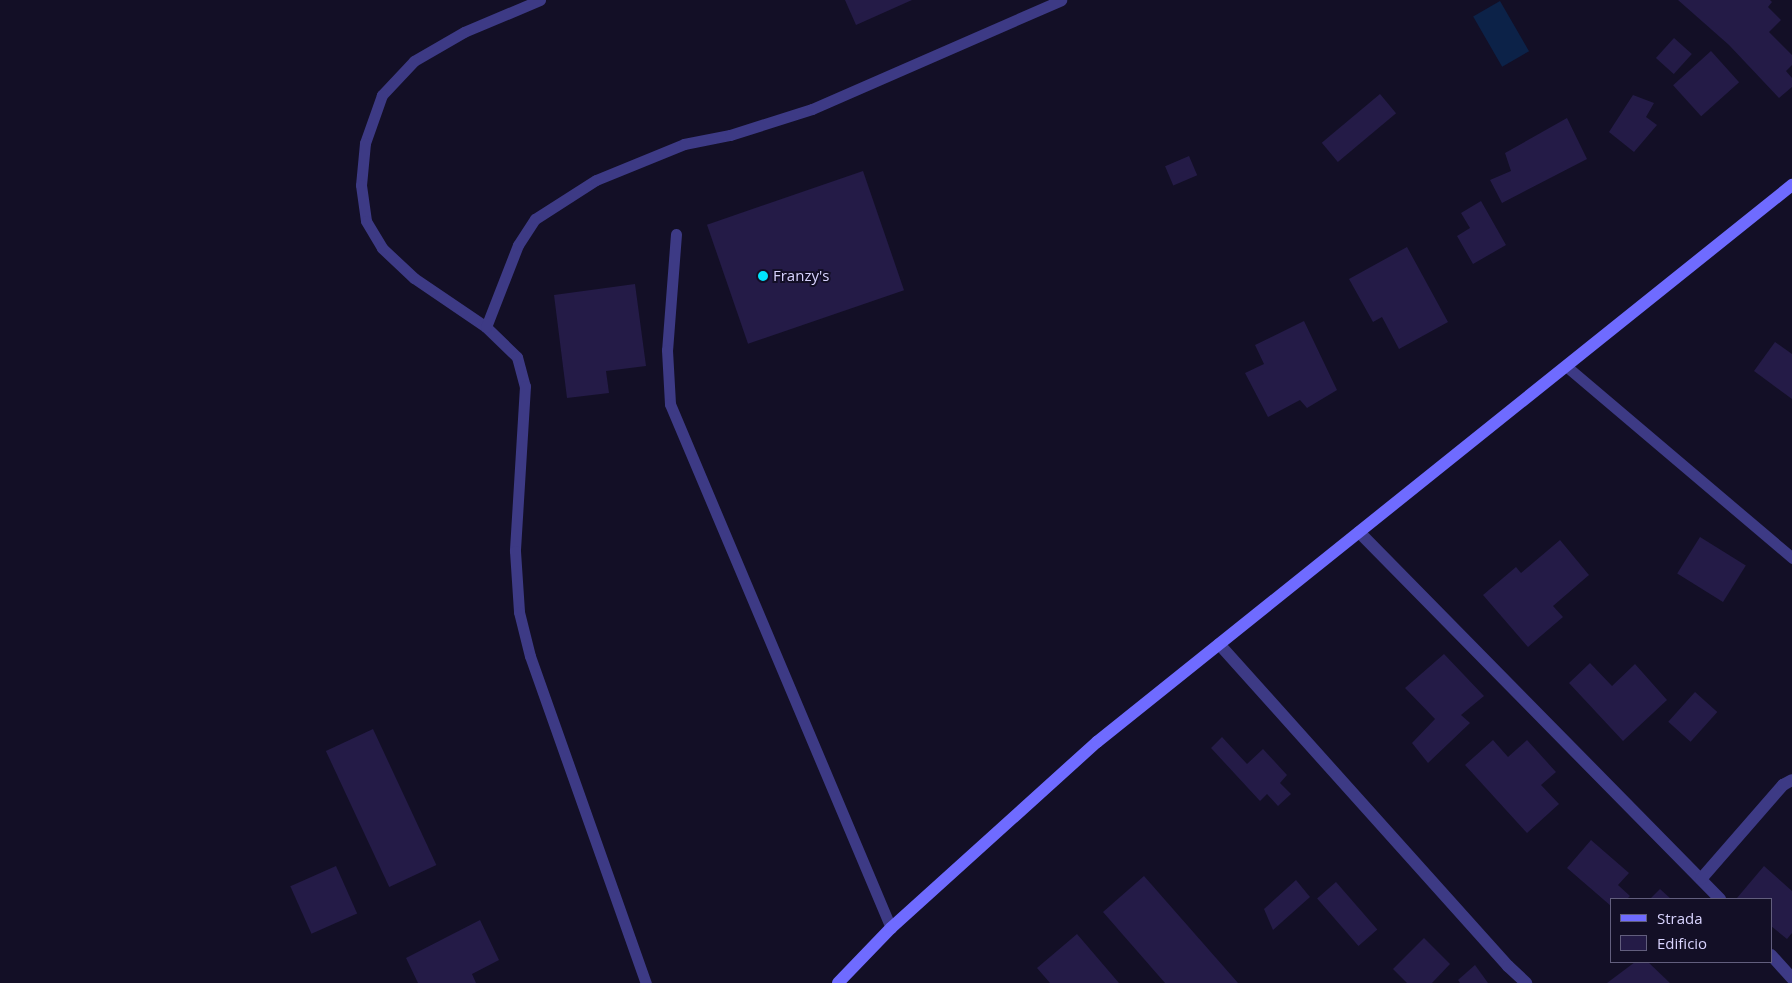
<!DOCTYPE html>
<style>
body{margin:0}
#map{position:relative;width:1792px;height:983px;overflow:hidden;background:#130f26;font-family:"Open Sans",sans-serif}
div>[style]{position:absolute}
.water>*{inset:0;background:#0c2248;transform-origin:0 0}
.building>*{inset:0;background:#241b47;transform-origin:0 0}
.lane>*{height:11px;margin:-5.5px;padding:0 5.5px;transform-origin:5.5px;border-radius:5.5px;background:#3d3a85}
.street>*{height:12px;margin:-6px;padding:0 6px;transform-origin:6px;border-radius:6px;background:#3d3a85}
.secondary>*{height:12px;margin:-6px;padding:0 6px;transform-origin:6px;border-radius:6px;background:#6f6bff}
.dots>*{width:14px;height:14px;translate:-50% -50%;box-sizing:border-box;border:2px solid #130f26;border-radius:50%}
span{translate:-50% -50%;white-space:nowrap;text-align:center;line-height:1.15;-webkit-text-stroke:4px #130f26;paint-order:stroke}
.poi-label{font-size:15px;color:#d9d4ff}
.left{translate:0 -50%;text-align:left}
.legend{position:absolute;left:1610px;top:898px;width:162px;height:65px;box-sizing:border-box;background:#130f26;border:1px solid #625e7d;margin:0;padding:6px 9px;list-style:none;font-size:15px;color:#d9d4ff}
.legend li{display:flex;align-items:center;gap:10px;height:25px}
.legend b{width:25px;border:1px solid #625e7d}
</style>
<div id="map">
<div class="water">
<i style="left:1500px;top:1px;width:58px;height:31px;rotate:60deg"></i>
</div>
<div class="building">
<i style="clip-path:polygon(845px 0,912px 0,856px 25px)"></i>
<i style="clip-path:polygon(1678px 0,1770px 0,1772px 2px,1768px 7px,1781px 20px,1769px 32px,1792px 55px,1792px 65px,1786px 71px,1792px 78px,1792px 87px,1779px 98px,1729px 45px)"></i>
<i style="left:1674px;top:38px;width:24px;height:27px;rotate:42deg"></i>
<i style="left:1711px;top:51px;width:42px;height:51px;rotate:48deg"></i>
<i style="left:1380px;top:94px;width:25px;height:76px;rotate:50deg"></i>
<i style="clip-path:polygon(1633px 95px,1654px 103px,1646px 117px,1657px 125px,1634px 152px,1609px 132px)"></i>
<i style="clip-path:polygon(1567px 118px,1587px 159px,1502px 203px,1490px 180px,1511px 171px,1505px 153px)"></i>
<i style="left:1189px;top:156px;width:21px;height:26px;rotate:67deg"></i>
<i style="left:863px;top:171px;width:126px;height:165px;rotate:71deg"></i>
<i style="clip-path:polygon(1481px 201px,1506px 245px,1473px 264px,1457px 236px,1470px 228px,1461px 213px)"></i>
<i style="clip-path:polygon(1407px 247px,1448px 322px,1399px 349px,1382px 317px,1373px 322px,1349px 279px)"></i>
<i style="clip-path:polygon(635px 284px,646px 366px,606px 371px,609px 393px,567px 398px,554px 295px)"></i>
<i style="clip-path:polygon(1304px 321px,1337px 390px,1307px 408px,1300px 400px,1268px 417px,1245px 373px,1264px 364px,1255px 345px)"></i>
<i style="clip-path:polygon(1775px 342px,1792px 354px,1792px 399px,1754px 371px)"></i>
<i style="left:1700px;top:537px;width:54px;height:43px;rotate:32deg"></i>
<i style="clip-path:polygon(1560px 540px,1589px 575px,1553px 606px,1563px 617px,1528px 647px,1483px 595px,1516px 567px,1521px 573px)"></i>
<i style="clip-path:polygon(1444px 654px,1484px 696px,1461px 715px,1470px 723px,1428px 763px,1412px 743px,1435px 719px,1405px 688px)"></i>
<i style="clip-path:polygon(1590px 663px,1612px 686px,1635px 664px,1667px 700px,1623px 741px,1569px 683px)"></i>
<i style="left:1695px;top:692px;width:30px;height:40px;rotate:42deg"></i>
<i style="left:373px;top:729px;width:150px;height:52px;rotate:65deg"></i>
<i style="clip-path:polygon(1222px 737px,1247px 764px,1263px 749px,1287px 775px,1280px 783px,1291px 794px,1278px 806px,1267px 794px,1260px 801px,1211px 748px)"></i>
<i style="clip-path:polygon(1493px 740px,1508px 757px,1527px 740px,1556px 772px,1541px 785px,1559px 804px,1527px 833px,1465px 765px)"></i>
<i style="clip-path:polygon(1591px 840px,1629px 873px,1618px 885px,1630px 896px,1627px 899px,1611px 899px,1611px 906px,1567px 868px)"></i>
<i style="left:336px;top:866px;width:52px;height:50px;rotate:66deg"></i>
<i style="clip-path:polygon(1764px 866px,1792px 891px,1792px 933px,1787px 939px,1771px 926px,1771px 899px,1737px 898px)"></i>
<i style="clip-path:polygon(1144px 876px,1238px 983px,1165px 983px,1103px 912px)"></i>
<i style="clip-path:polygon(1296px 880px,1310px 897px,1273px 930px,1264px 909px)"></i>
<i style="left:1336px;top:882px;width:63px;height:25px;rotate:49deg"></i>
<i style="clip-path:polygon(1660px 889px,1671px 899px,1650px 899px)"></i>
<i style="clip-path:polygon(480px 920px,499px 960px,472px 974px,476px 983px,418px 983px,406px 958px)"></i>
<i style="clip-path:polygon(1077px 934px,1119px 983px,1050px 983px,1037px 968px)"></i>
<i style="clip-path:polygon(1424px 938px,1450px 964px,1432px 983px,1407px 983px,1393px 969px)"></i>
<i style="clip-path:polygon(1635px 962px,1648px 962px,1670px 983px,1607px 983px)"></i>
<i style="clip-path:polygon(1475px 965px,1488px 983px,1460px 983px,1458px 980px)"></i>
</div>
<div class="lane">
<i style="left:540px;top:0;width:82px;rotate:157.2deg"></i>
<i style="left:464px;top:32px;width:58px;rotate:149.9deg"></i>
<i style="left:414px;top:61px;width:47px;rotate:133.3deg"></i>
<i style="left:382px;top:95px;width:51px;rotate:109.5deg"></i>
<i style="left:365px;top:143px;width:42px;rotate:95.4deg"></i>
<i style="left:361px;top:185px;width:36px;rotate:82deg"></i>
<i style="left:366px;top:221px;width:31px;rotate:59deg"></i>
<i style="left:382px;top:248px;width:44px;rotate:43.2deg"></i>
<i style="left:414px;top:278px;width:87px;rotate:34.2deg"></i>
<i style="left:486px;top:327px;width:43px;rotate:44.1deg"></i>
<i style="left:517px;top:357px;width:30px;rotate:75deg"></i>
<i style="left:525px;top:386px;width:165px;rotate:93.5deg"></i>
<i style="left:515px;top:551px;width:61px;rotate:86.2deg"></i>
<i style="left:519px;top:612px;width:45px;rotate:76deg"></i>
<i style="left:530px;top:656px;width:347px;rotate:70.5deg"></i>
<i style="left:676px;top:234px;width:116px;rotate:94.4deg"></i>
<i style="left:667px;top:350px;width:54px;rotate:86.8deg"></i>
<i style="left:670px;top:404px;width:569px;rotate:67.13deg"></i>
<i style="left:486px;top:327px;width:88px;rotate:-68.7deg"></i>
<i style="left:518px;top:245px;width:31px;rotate:-57deg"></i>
<i style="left:535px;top:219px;width:72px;rotate:-32.6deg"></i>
<i style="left:596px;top:180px;width:95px;rotate:-22.2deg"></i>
<i style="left:684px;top:144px;width:47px;rotate:-11.1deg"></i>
<i style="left:730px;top:135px;width:86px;rotate:-17.6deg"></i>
<i style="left:812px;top:109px;width:272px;rotate:-23.6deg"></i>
<i style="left:1566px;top:366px;width:297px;rotate:40.3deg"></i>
</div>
<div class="street">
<i style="left:1359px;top:532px;width:515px;rotate:45.47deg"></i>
<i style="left:1219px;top:644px;width:433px;rotate:48.1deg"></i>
<i style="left:1508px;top:966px;width:25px;rotate:43deg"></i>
<i style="left:1701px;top:879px;width:125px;rotate:-48.9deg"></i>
<i style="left:1783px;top:785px;width:10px;rotate:-29deg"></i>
<i style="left:1771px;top:955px;width:31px;rotate:48deg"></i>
</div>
<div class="secondary">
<i style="left:838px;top:983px;width:76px;rotate:-46.1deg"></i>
<i style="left:891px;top:928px;width:278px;rotate:-42.1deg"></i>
<i style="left:1097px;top:742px;width:891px;rotate:-38.71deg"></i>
</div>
<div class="dots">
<i style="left:763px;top:276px;background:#00e5ff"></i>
</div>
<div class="poi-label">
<span class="left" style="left:773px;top:276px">Franzy's</span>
</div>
<ul class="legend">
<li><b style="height:6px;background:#6f6bff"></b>Strada</li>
<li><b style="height:14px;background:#241b47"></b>Edificio</li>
</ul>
</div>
